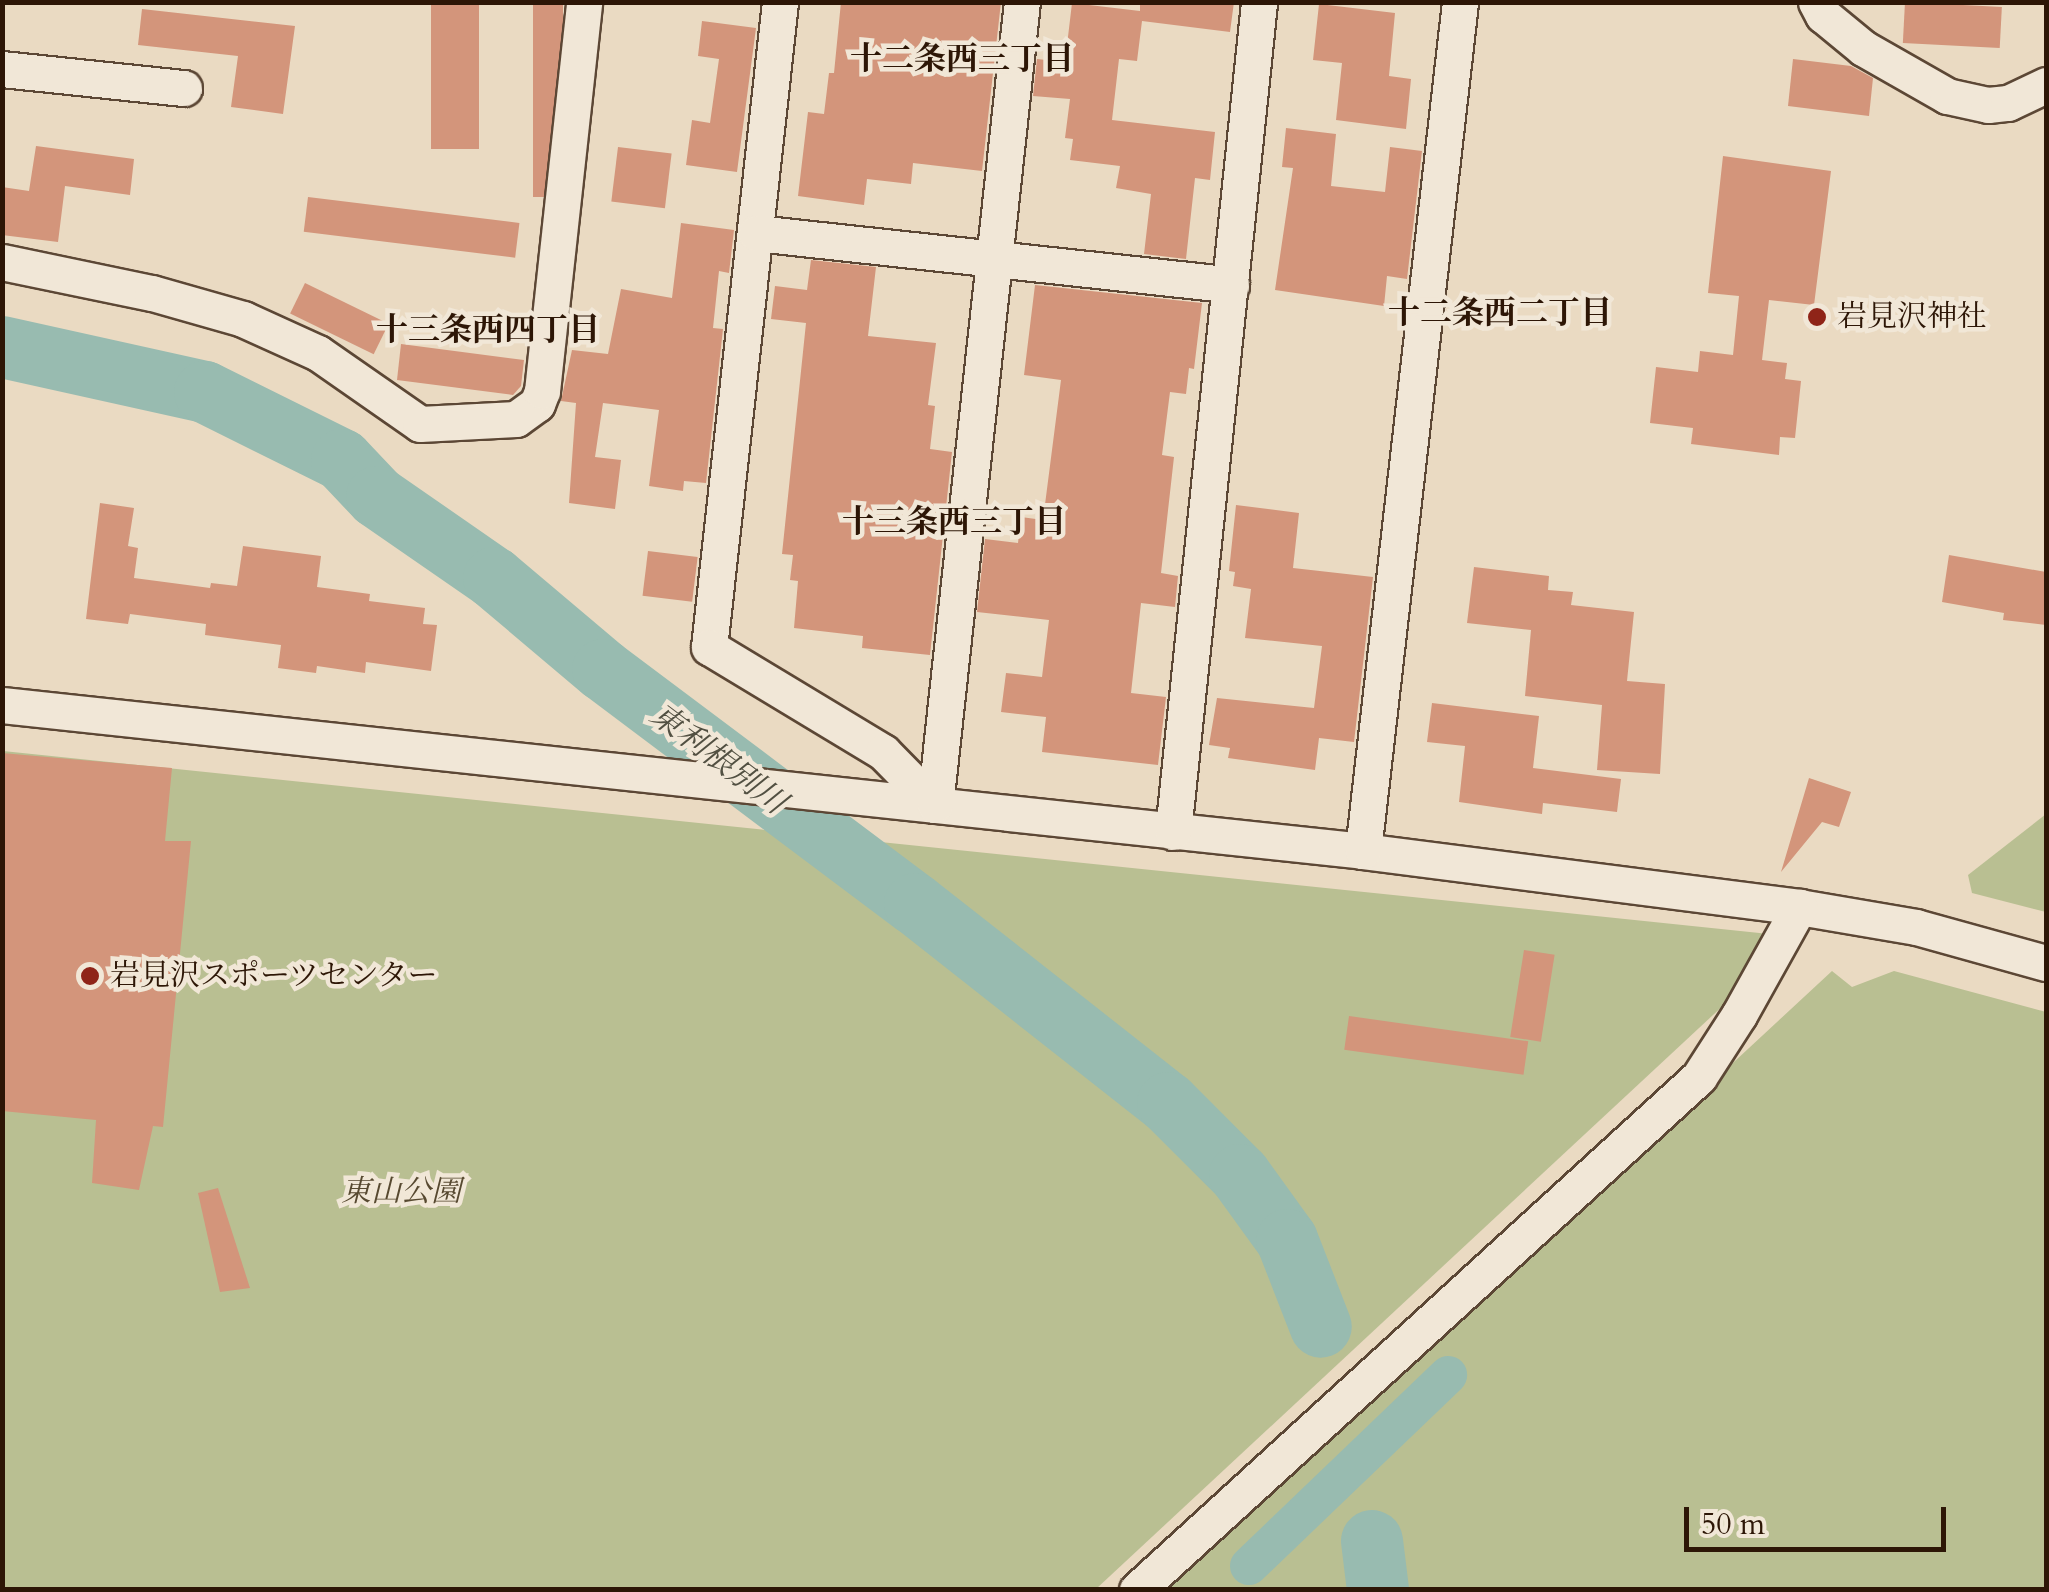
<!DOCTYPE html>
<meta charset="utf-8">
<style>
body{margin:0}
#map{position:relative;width:2049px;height:1592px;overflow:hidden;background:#eadac2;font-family:Cardo,"Noto Serif JP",serif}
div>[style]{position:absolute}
.green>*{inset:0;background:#b9bf92}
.canal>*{height:38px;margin:-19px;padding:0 19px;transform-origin:19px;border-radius:19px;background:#98bbb0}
.river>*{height:62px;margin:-31px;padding:0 31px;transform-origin:31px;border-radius:31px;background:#98bbb0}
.building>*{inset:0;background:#d3957b;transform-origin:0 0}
.roads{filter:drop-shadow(2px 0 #5c4735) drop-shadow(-2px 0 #5c4735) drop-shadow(0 2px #5c4735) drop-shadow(0 -2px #5c4735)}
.minor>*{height:35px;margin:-17.5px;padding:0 17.5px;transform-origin:17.5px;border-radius:17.5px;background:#f1e7d7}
.dots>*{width:28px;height:28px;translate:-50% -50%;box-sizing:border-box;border:5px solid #f1e7d7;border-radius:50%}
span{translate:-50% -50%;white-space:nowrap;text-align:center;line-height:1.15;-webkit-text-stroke:9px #f1e7d7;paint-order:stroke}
.poi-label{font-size:30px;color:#2d1606}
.left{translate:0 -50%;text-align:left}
.park-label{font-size:30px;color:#574930;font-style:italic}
.neighbourhood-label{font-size:32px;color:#2d1606;font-weight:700}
.water-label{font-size:32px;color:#525042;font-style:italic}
.frame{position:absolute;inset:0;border:5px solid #2d1606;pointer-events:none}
.scale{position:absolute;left:1684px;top:1507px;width:262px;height:45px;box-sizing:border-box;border:5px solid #2d1606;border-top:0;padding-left:12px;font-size:30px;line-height:35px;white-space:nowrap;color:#2d1606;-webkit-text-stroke:8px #f1e7d7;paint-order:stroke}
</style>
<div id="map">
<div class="green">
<i style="clip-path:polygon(3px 751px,1769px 934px,1770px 962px,1096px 1589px,3px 1590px)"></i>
<i style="clip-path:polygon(2046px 814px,2046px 912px,1972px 893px,1968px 875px)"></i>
<i style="clip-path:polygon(1832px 971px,1852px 987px,1894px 971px,2046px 1012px,2046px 1589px,1165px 1590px)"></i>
</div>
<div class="canal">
<i style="left:1249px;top:1566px;width:276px;rotate:-43.8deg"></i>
</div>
<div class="river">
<i style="left:2px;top:347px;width:208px;rotate:12.5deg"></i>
<i style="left:205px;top:392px;width:153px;rotate:26.4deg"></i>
<i style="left:342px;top:460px;width:51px;rotate:46.6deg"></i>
<i style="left:377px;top:497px;width:142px;rotate:34.7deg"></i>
<i style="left:494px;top:578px;width:143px;rotate:40.2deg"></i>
<i style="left:603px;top:670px;width:390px;rotate:36.9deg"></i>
<i style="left:915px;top:904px;width:322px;rotate:38.2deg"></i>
<i style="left:1168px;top:1103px;width:102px;rotate:45deg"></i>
<i style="left:1240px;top:1175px;width:80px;rotate:54.1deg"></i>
<i style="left:1287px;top:1240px;width:93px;rotate:68.7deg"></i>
<i style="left:1372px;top:1541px;width:49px;rotate:83deg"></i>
</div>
<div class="building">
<i style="left:431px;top:2px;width:48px;height:147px"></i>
<i style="left:533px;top:2px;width:30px;height:195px"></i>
<i style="clip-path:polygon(841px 2px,1001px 2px,982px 171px,913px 163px,911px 184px,867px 179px,864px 205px,798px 196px,808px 112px,824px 114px,829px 73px,834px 73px)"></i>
<i style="clip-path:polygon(1140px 2px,1234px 2px,1230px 32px,1142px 21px,1137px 61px,1119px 59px,1112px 120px,1215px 132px,1210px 180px,1195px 178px,1186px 259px,1144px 254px,1151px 194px,1116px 188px,1120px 166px,1070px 160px,1073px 139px,1065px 138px,1070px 99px,1033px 96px,1037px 59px,1065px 62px,1072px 3px,1140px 11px)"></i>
<i style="left:1905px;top:2px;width:97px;height:41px;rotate:3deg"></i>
<i style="clip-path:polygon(1319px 4px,1395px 13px,1389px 76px,1411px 79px,1406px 129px,1336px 120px,1342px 63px,1313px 60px)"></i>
<i style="clip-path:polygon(142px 9px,295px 26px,283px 114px,231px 107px,238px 56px,138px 45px)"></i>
<i style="clip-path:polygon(702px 21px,756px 28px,737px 172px,686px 165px,692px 120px,710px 123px,719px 59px,698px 56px)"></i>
<i style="clip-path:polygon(1793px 59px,1851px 66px,1873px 78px,1869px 116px,1788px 106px)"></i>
<i style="clip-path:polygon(1286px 128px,1336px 134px,1331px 186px,1385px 192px,1390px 147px,1422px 151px,1407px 279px,1387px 276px,1384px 306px,1275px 290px,1293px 168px,1282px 167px)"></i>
<i style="clip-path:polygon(36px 146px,134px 159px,130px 195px,65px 186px,58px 242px,2px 235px,2px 187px,29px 191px)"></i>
<i style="left:618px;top:147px;width:54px;height:55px;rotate:7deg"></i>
<i style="clip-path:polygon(1723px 156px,1831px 171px,1814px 305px,1769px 300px,1762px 360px,1787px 363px,1785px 379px,1801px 381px,1795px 438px,1780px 437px,1779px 455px,1691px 444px,1693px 428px,1650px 423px,1656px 367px,1698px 372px,1700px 351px,1733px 355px,1739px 296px,1708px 293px)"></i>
<i style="left:308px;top:197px;width:213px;height:35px;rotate:7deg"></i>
<i style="clip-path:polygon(681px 223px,734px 230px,729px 273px,719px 271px,713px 328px,723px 329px,706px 483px,684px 481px,683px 491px,649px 486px,659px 410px,603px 403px,595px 457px,621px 460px,615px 509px,569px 503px,576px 403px,561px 401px,572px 350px,608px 354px,621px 289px,672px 298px)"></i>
<i style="clip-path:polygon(811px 260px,876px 267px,868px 336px,936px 343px,928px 405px,935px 406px,930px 449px,952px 452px,930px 655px,862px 648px,863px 636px,794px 628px,798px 581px,790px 580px,793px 555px,782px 554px,806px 323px,771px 319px,775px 286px,807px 290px)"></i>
<i style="left:305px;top:283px;width:93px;height:34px;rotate:26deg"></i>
<i style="clip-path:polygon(1035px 285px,1202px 303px,1194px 369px,1189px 368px,1186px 394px,1170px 392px,1162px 455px,1174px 457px,1161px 573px,1178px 576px,1175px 607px,1141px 603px,1131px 693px,1166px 697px,1158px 765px,1042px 752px,1046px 717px,1001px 712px,1006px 673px,1042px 677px,1049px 620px,977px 612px,985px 539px,1018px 543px,1021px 517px,1043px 520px,1061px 380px,1024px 375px)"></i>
<i style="clip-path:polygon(401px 344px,524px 360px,521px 386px,513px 395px,397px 380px)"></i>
<i style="clip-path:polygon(100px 503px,134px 508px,128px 546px,138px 548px,134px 578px,210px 588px,211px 583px,237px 586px,243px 546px,321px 556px,317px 587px,370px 594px,369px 601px,425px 608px,423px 624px,437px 625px,431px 671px,366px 662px,365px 673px,317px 666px,316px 673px,278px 668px,281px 645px,205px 635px,206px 624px,130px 614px,128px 624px,86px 619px)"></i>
<i style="clip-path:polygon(1236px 505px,1299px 513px,1293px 568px,1373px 577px,1354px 742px,1319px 738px,1315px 770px,1228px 758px,1230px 748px,1209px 745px,1217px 698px,1314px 708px,1322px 646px,1245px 638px,1251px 589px,1233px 586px,1235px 572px,1229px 571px)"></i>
<i style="left:648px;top:551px;width:50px;height:45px;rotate:7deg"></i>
<i style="clip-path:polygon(1949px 555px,2046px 572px,2046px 625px,2003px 620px,2004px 613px,1942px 602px)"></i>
<i style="clip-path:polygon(1474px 567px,1549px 576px,1548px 590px,1573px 592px,1571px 605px,1634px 612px,1627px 681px,1665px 684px,1660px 774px,1597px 770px,1602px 705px,1525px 696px,1531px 630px,1467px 623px)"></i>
<i style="clip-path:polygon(1432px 703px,1539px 716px,1533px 768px,1621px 779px,1617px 812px,1543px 803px,1542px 814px,1459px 802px,1465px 746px,1427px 742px)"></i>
<i style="clip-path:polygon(2px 753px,172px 768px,165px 841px,191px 841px,163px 1127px,153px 1126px,139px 1190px,92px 1183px,96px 1120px,2px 1111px)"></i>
<i style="clip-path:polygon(1809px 778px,1851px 792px,1839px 827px,1822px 822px,1781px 872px)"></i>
<i style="left:1524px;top:950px;width:31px;height:88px;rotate:9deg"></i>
<i style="left:1349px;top:1016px;width:181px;height:34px;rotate:8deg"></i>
<i style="clip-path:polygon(218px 1188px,250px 1288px,220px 1292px,198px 1193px)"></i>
</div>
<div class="roads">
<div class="minor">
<i style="left:780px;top:2px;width:649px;rotate:96.28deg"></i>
<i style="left:709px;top:647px;width:203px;rotate:31.1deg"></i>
<i style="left:883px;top:752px;width:74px;rotate:45.5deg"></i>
<i style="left:1816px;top:2px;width:15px;rotate:62deg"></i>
<i style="left:1823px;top:15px;width:52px;rotate:39.5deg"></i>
<i style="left:1863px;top:48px;width:97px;rotate:29.7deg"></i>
<i style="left:1947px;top:96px;width:42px;rotate:12.4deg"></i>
<i style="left:1988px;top:105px;width:20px;rotate:-6deg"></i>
<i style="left:2008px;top:103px;width:42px;rotate:-25.3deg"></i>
<i style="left:2px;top:69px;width:183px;rotate:6deg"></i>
<i style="left:756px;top:233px;width:478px;rotate:6.2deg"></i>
<i style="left:2px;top:262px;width:153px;rotate:11.7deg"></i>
<i style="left:152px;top:293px;width:95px;rotate:15.9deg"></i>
<i style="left:243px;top:319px;width:82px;rotate:24.4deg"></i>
<i style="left:318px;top:353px;width:124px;rotate:34.8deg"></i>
<i style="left:420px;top:424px;width:96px;rotate:-3deg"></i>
<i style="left:516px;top:419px;width:26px;rotate:-36deg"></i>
<i style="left:537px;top:404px;width:14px;rotate:-69deg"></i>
<i style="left:542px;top:391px;width:391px;rotate:-83.8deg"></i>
<i style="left:2px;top:705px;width:1369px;rotate:6.12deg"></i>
<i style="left:1363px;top:851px;width:440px;rotate:7.3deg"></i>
<i style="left:1799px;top:907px;width:119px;rotate:9.7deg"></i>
<i style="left:1916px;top:927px;width:135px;rotate:15.5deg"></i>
<i style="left:935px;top:805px;width:808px;rotate:-83.82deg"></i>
<i style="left:1173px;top:832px;width:834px;rotate:-84.08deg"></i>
<i style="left:1363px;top:851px;width:855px;rotate:-83.48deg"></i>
<i style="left:1137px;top:1590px;width:761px;rotate:-42.39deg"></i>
<i style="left:1699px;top:1077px;width:74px;rotate:-57.2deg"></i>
<i style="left:1739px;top:1015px;width:124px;rotate:-60.9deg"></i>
</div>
</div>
<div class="dots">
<i style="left:1817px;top:317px;background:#8f2418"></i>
<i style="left:90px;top:976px;background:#8f2418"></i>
</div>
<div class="poi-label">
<span class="left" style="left:1837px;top:317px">岩見沢神社</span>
<span class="left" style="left:110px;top:976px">岩見沢スポーツセンター</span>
</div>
<div class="park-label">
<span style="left:401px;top:1192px">東山公園</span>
</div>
<div class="neighbourhood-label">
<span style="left:962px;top:59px">十二条西三丁目</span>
<span style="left:1500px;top:313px">十二条西二丁目</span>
<span style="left:488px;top:330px">十三条西四丁目</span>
<span style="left:954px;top:522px">十三条西三丁目</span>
</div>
<div class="water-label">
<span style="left:718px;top:759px;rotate:37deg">東利根別川</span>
</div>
<div class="frame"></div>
<div class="scale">50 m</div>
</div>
